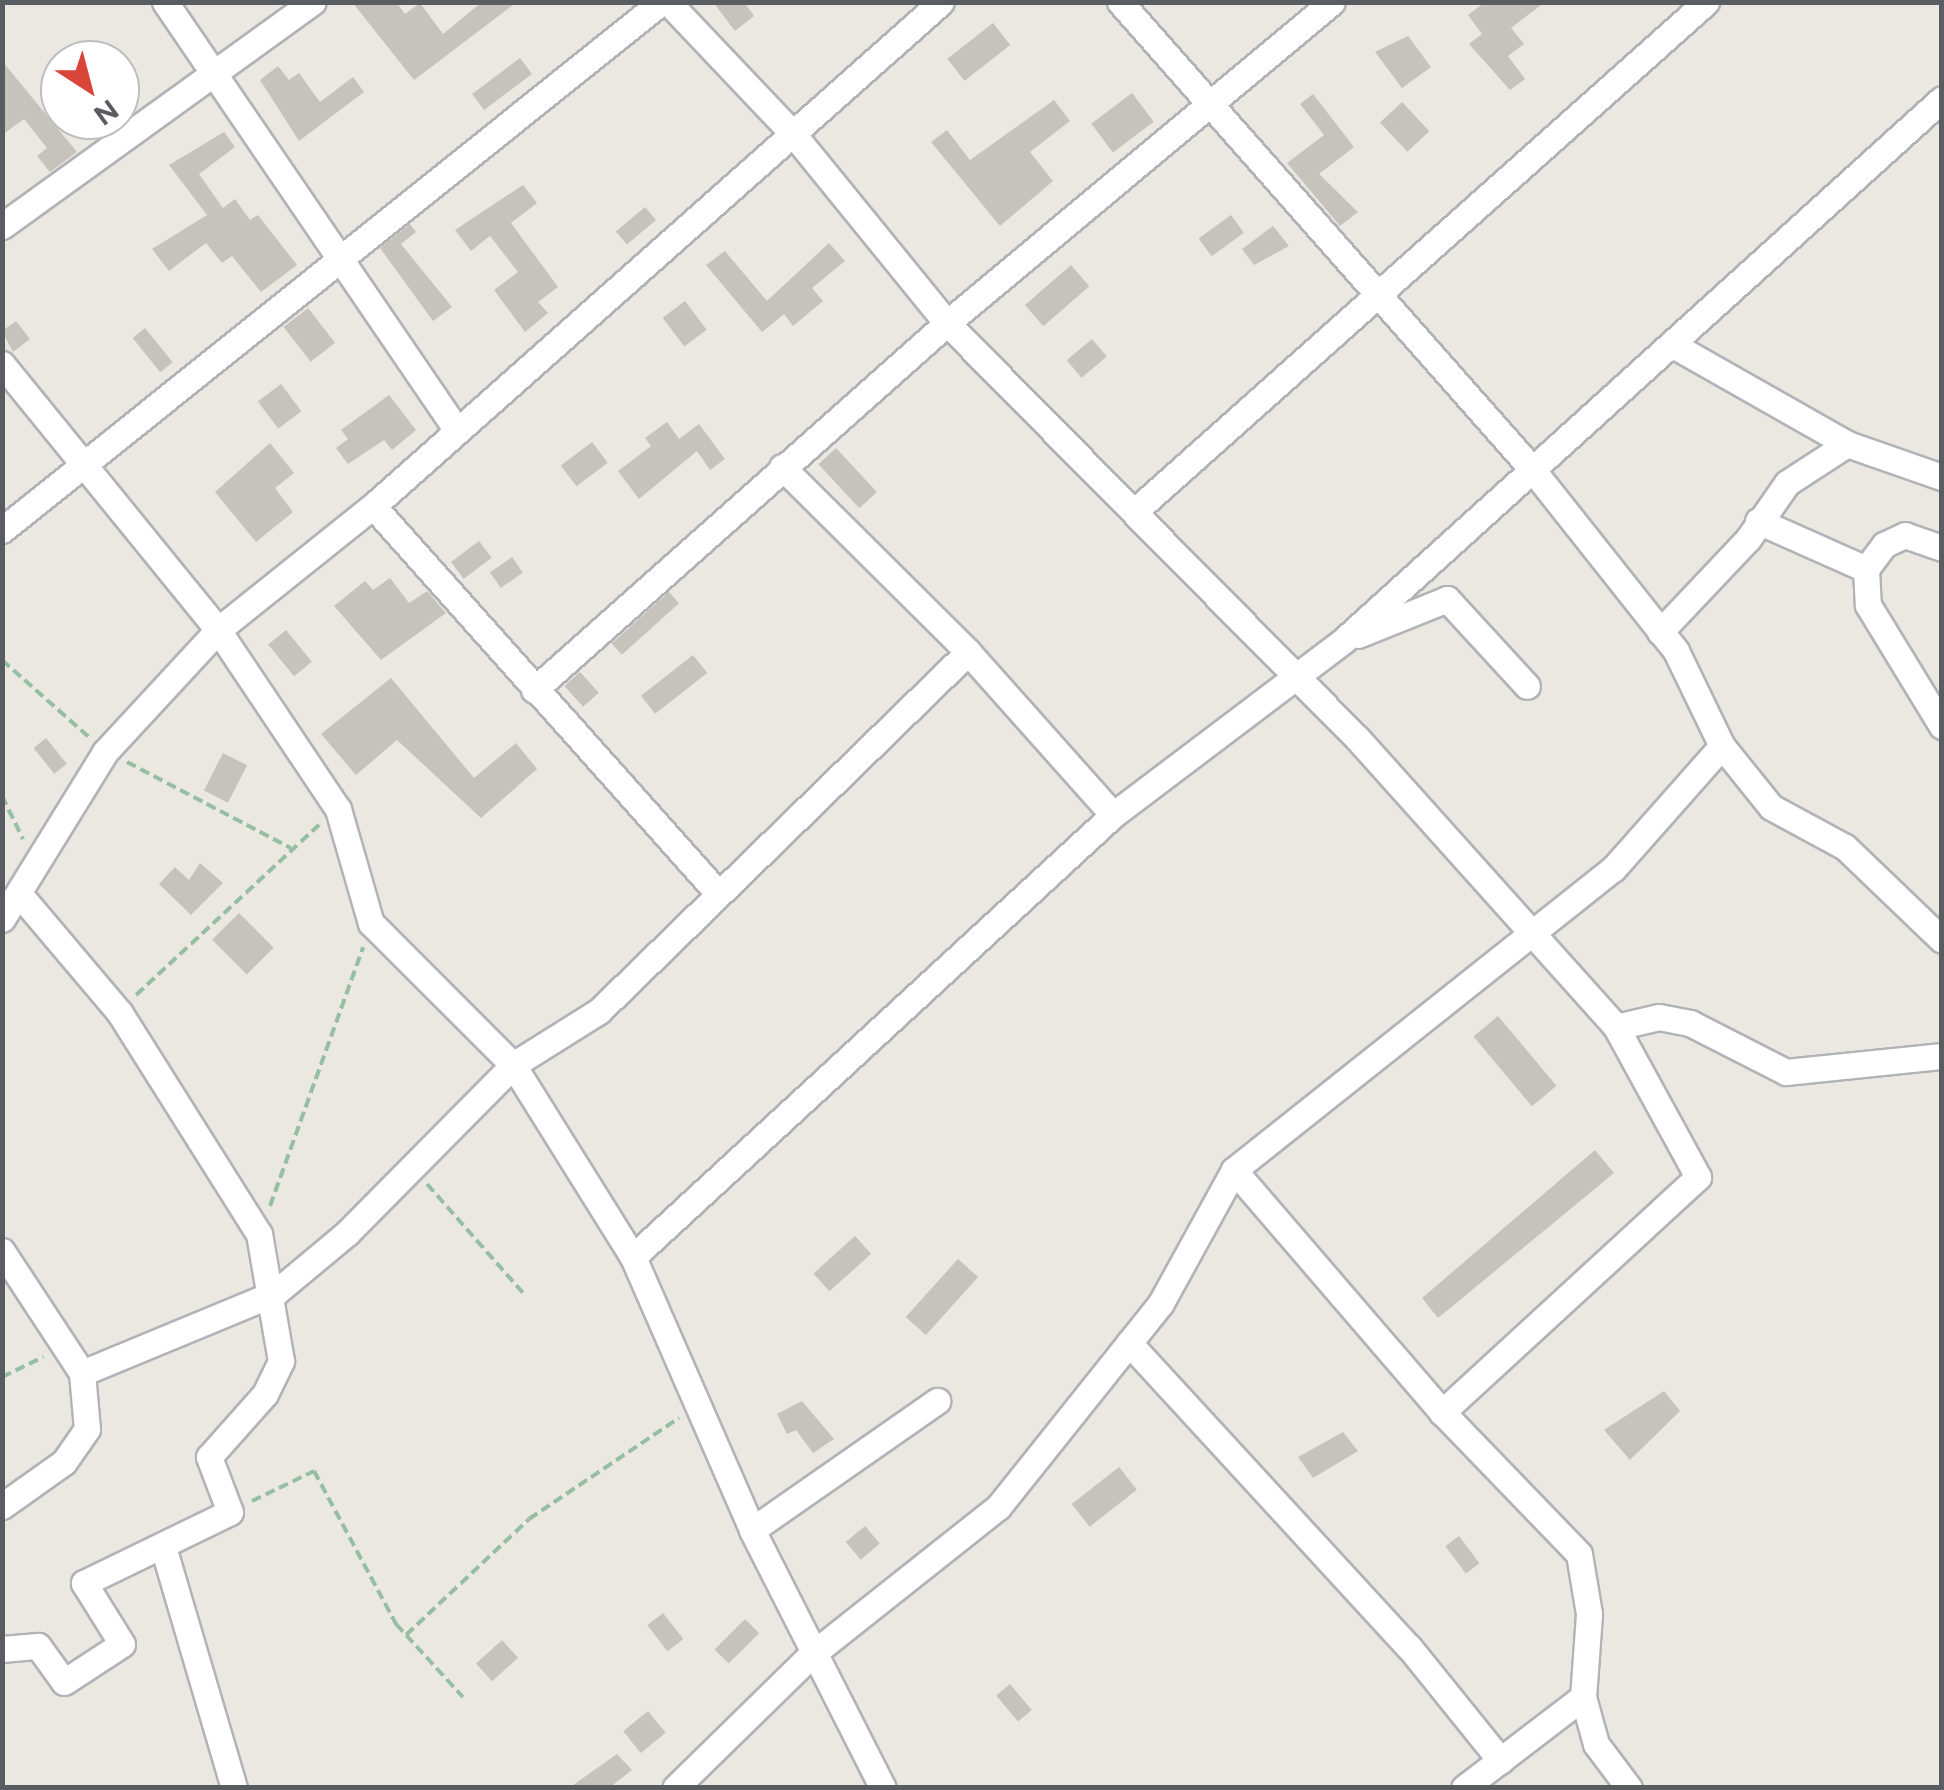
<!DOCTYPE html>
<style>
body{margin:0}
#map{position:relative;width:1944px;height:1790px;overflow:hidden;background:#eae8e0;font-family:Figtree,sans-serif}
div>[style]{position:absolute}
.building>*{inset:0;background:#c6c3bd;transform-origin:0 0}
.path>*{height:4px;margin-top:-2px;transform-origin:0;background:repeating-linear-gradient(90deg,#96bea2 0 10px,transparent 0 15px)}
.roads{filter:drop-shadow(2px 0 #b1b3b7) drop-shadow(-2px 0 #b1b3b7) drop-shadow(0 2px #b1b3b7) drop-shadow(0 -2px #b1b3b7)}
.minor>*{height:25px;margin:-12.5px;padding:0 12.5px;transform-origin:12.5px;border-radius:12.5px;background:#fff}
span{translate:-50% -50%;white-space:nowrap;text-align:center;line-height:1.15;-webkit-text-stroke:8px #fff;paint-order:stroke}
.frame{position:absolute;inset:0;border:5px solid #595c60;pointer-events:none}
.north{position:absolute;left:40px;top:40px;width:100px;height:100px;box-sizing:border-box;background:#fff;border:2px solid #bdbebf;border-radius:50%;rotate:144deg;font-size:28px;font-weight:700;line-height:40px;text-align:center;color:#595c60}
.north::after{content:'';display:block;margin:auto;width:35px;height:45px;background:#d94538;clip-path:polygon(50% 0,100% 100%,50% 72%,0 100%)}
</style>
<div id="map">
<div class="building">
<i style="clip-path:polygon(352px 2px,396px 2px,405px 14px,420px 3px,443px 34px,482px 2px,517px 2px,414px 80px)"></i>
<i style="clip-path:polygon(713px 2px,744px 2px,754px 16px,735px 31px)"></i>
<i style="clip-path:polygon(1485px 2px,1545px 2px,1511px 28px,1524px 44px,1508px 56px,1525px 79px,1510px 90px,1469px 44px,1482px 34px,1468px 15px)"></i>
<i style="left:993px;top:23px;width:28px;height:58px;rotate:52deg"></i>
<i style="clip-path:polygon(1408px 36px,1431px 67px,1402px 88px,1375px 52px)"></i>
<i style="left:520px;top:58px;width:20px;height:60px;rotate:53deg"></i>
<i style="clip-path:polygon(2px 61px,77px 152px,50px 172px,37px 156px,47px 148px,24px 119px,2px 135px)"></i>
<i style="clip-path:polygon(278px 66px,289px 80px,299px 73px,320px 102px,353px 77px,364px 92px,299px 141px,260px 80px)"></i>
<i style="left:1132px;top:93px;width:36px;height:51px;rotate:53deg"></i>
<i style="clip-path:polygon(1313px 94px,1354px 147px,1319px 174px,1358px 212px,1340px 226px,1287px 163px,1324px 135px,1300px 104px)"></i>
<i style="clip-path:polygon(1054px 100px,1070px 121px,1030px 152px,1053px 181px,1000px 226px,931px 142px,947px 130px,970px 160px)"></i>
<i style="left:1402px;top:102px;width:40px;height:30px;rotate:47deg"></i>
<i style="clip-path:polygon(224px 132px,235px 147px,199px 174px,223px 208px,235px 199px,250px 220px,258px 215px,297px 265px,261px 292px,232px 256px,222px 263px,206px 243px,169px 271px,152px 249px,207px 215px,169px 165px)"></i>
<i style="clip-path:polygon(523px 185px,537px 203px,511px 223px,558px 287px,538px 302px,548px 313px,525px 332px,494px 290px,518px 272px,490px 236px,471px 251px,455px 230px)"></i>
<i style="left:645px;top:207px;width:17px;height:38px;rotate:50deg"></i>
<i style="left:1231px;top:215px;width:22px;height:40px;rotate:54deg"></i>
<i style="clip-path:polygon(410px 224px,416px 232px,401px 244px,452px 307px,433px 321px,380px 248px)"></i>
<i style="clip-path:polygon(1273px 226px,1289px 246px,1254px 265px,1242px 249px)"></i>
<i style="clip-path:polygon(829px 243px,845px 261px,812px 288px,823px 301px,793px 326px,784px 314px,762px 332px,706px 265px,725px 251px,767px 301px)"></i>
<i style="left:1071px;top:265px;width:28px;height:61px;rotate:49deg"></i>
<i style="left:685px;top:301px;width:36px;height:28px;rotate:53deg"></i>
<i style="left:308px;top:308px;width:44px;height:31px;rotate:52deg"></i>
<i style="clip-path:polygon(16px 321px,30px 339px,13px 352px,2px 331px)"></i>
<i style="left:145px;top:328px;width:44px;height:16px;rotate:51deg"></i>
<i style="left:1092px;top:339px;width:23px;height:33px;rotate:50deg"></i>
<i style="left:281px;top:384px;width:34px;height:29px;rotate:53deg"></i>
<i style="clip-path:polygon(389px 395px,416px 430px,392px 450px,384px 440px,348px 464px,336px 448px,348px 439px,341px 430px)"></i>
<i style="clip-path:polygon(667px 422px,679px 439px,699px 424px,725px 459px,710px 470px,697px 451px,639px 499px,618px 471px,651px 446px,645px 438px)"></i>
<i style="left:592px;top:442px;width:26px;height:39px;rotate:53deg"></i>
<i style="clip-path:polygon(270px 443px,294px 473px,275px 488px,293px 512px,256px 542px,215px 492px)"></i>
<i style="left:836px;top:448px;width:60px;height:24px;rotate:47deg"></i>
<i style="left:479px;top:541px;width:21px;height:35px;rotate:53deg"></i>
<i style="left:512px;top:557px;width:19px;height:27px;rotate:55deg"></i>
<i style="clip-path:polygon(390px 578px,409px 603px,427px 591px,446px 613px,381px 660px,334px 606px,365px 581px,373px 590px)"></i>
<i style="left:669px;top:592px;width:15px;height:77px;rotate:48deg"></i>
<i style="left:286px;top:630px;width:41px;height:23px;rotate:51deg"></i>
<i style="left:693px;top:655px;width:23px;height:66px;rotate:52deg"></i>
<i style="left:580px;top:672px;width:28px;height:21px;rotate:48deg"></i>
<i style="clip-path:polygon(391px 678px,474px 778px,516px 743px,537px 769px,481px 818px,397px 740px,356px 775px,321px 734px)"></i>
<i style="left:46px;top:738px;width:33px;height:16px;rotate:51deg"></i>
<i style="left:223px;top:753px;width:27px;height:42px;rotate:27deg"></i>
<i style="clip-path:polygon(200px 863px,223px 883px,191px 915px,159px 884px,175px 867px,189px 880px)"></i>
<i style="left:239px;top:913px;width:49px;height:38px;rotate:45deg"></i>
<i style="left:1498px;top:1016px;width:91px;height:32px;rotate:50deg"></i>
<i style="clip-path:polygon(1595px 1150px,1614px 1173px,1438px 1318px,1422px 1298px)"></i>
<i style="left:855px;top:1236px;width:24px;height:56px;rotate:48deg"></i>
<i style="left:958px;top:1259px;width:27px;height:78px;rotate:42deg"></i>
<i style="clip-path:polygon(1664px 1391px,1680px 1411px,1630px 1460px,1604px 1430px)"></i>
<i style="clip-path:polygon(802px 1401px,834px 1439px,813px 1453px,796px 1430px,787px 1434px,777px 1414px)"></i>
<i style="clip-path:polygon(1343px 1432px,1358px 1451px,1313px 1478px,1298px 1457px)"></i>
<i style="left:1119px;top:1467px;width:29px;height:60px;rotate:52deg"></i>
<i style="left:865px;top:1526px;width:23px;height:25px;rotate:50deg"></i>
<i style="left:1459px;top:1536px;width:34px;height:17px;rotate:53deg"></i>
<i style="left:663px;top:1613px;width:33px;height:20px;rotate:52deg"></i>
<i style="left:745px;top:1619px;width:20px;height:43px;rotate:45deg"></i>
<i style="left:502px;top:1640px;width:24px;height:35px;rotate:48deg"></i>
<i style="left:1010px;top:1684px;width:34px;height:18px;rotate:50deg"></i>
<i style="left:648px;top:1711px;width:28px;height:32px;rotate:51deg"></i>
<i style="clip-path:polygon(617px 1754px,632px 1770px,609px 1788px,569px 1788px)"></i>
</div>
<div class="path">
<i style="left:2px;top:660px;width:118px;rotate:41.6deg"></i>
<i style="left:127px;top:762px;width:185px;rotate:27.7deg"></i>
<i style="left:2px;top:796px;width:48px;rotate:64deg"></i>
<i style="left:136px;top:995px;width:250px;rotate:-42.9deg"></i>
<i style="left:427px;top:1184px;width:145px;rotate:48.6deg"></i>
<i style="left:270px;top:1206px;width:275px;rotate:-70.2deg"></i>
<i style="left:2px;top:1377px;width:46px;rotate:-26deg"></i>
<i style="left:252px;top:1501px;width:69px;rotate:-25.8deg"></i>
<i style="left:314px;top:1471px;width:174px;rotate:61.8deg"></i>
<i style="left:396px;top:1624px;width:99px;rotate:47.5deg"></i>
<i style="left:406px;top:1635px;width:169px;rotate:-43.3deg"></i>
<i style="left:529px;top:1519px;width:181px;rotate:-34deg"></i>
</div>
<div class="roads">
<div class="minor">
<i style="left:165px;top:2px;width:513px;rotate:55.72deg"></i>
<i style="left:668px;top:2px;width:183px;rotate:46.5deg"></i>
<i style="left:794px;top:135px;width:242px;rotate:50.9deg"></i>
<i style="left:947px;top:323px;width:583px;rotate:45.35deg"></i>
<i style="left:1357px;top:738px;width:388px;rotate:48.1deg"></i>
<i style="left:1616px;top:1027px;width:171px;rotate:61.3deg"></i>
<i style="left:1698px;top:1177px;width:348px;rotate:137.4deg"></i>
<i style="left:1442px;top:1412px;width:319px;rotate:-130.7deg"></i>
<i style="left:1234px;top:1170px;width:152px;rotate:118.8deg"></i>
<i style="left:1161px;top:1303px;width:261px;rotate:128.6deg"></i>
<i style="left:998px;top:1507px;width:238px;rotate:141.6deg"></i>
<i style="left:811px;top:1655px;width:190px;rotate:135.6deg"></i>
<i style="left:1120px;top:2px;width:623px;rotate:48.58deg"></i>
<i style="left:1532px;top:469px;width:232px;rotate:51.6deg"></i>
<i style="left:1676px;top:651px;width:106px;rotate:64.2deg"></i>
<i style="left:1722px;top:746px;width:78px;rotate:51.2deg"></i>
<i style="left:1771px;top:807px;width:84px;rotate:28.4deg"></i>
<i style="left:1845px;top:847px;width:134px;rotate:43.8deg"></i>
<i style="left:2px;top:226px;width:383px;rotate:-35.8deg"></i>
<i style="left:1673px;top:345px;width:200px;rotate:29.6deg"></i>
<i style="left:1847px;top:444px;width:101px;rotate:19.2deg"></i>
<i style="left:2px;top:364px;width:343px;rotate:50.9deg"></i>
<i style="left:218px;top:630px;width:216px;rotate:56.2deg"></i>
<i style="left:338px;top:809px;width:119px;rotate:73.9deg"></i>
<i style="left:371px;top:923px;width:201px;rotate:45deg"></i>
<i style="left:513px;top:1065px;width:226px;rotate:58deg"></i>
<i style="left:633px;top:1257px;width:298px;rotate:66.4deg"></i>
<i style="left:752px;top:1530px;width:289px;rotate:63.1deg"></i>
<i style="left:782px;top:467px;width:262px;rotate:44.8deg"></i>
<i style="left:968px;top:652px;width:218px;rotate:48.3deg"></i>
<i style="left:373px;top:506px;width:517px;rotate:48.29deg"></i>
<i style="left:1135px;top:511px;width:765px;rotate:-41.71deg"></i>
<i style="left:1758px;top:521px;width:118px;rotate:24deg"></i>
<i style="left:2px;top:530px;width:844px;rotate:-38.7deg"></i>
<i style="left:1942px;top:548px;width:39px;rotate:-161deg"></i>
<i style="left:1905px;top:535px;width:23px;rotate:155deg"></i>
<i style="left:1884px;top:545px;width:30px;rotate:127deg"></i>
<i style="left:1866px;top:569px;width:36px;rotate:87deg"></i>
<i style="left:1868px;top:605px;width:142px;rotate:58.6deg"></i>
<i style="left:1660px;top:632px;width:128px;rotate:-46.6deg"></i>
<i style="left:1748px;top:539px;width:68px;rotate:-55.1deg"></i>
<i style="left:1787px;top:483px;width:72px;rotate:-33deg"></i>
<i style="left:1358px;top:635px;width:96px;rotate:-22deg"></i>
<i style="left:1447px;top:599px;width:118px;rotate:47.4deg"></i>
<i style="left:534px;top:690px;width:553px;rotate:-41.62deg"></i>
<i style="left:947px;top:323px;width:501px;rotate:-39.82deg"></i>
<i style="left:2px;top:919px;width:196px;rotate:-58.3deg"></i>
<i style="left:105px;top:752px;width:166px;rotate:-47.2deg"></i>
<i style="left:218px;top:630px;width:198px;rotate:-38.7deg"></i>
<i style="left:373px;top:506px;width:759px;rotate:-41.58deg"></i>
<i style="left:1616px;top:1027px;width:44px;rotate:-13.1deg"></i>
<i style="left:1659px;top:1017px;width:32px;rotate:11deg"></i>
<i style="left:1690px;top:1023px;width:108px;rotate:27deg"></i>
<i style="left:1786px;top:1072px;width:157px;rotate:-5.9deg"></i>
<i style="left:1234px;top:1170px;width:484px;rotate:-38.5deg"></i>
<i style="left:1613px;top:869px;width:164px;rotate:-48.5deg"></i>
<i style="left:2px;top:1251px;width:146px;rotate:56.7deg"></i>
<i style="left:82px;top:1373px;width:56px;rotate:84.9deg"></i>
<i style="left:87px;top:1429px;width:40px;rotate:124.9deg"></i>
<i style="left:64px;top:1462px;width:76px;rotate:144.6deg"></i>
<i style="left:633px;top:1257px;width:653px;rotate:-42.64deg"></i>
<i style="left:1113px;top:815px;width:290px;rotate:-37.1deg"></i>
<i style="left:1344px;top:640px;width:806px;rotate:-42.14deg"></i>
<i style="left:1129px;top:1343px;width:413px;rotate:47.4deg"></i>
<i style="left:1409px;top:1647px;width:146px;rotate:51.1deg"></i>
<i style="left:82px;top:1373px;width:209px;rotate:-22.5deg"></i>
<i style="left:275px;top:1293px;width:94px;rotate:-39.8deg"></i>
<i style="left:347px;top:1233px;width:236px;rotate:-45.3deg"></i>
<i style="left:513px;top:1065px;width:102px;rotate:-32.1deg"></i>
<i style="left:599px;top:1011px;width:515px;rotate:-44.21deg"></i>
<i style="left:1442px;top:1412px;width:197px;rotate:46deg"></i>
<i style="left:1579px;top:1554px;width:61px;rotate:80.5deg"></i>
<i style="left:1589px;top:1614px;width:83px;rotate:94.1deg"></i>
<i style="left:1583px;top:1697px;width:49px;rotate:74.5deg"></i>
<i style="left:1596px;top:1744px;width:55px;rotate:53.1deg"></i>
<i style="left:752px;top:1530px;width:226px;rotate:-34.9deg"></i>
<i style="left:164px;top:1550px;width:248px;rotate:73.6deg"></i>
<i style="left:2px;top:1649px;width:36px;rotate:-5deg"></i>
<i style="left:38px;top:1646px;width:44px;rotate:54.2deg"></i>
<i style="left:64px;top:1682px;width:69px;rotate:-33.2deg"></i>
<i style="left:122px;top:1644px;width:72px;rotate:-121.9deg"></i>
<i style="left:84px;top:1583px;width:162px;rotate:-25.9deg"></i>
<i style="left:230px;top:1512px;width:59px;rotate:-110.9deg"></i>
<i style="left:209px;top:1457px;width:84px;rotate:-48.4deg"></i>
<i style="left:265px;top:1394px;width:37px;rotate:-64deg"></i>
<i style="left:281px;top:1361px;width:129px;rotate:-99.8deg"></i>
<i style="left:259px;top:1234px;width:262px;rotate:-122.2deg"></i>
<i style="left:119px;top:1012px;width:152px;rotate:-130.2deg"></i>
<i style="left:1464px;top:1788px;width:150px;rotate:-37.4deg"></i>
</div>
</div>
<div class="frame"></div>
<div class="north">N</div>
</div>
